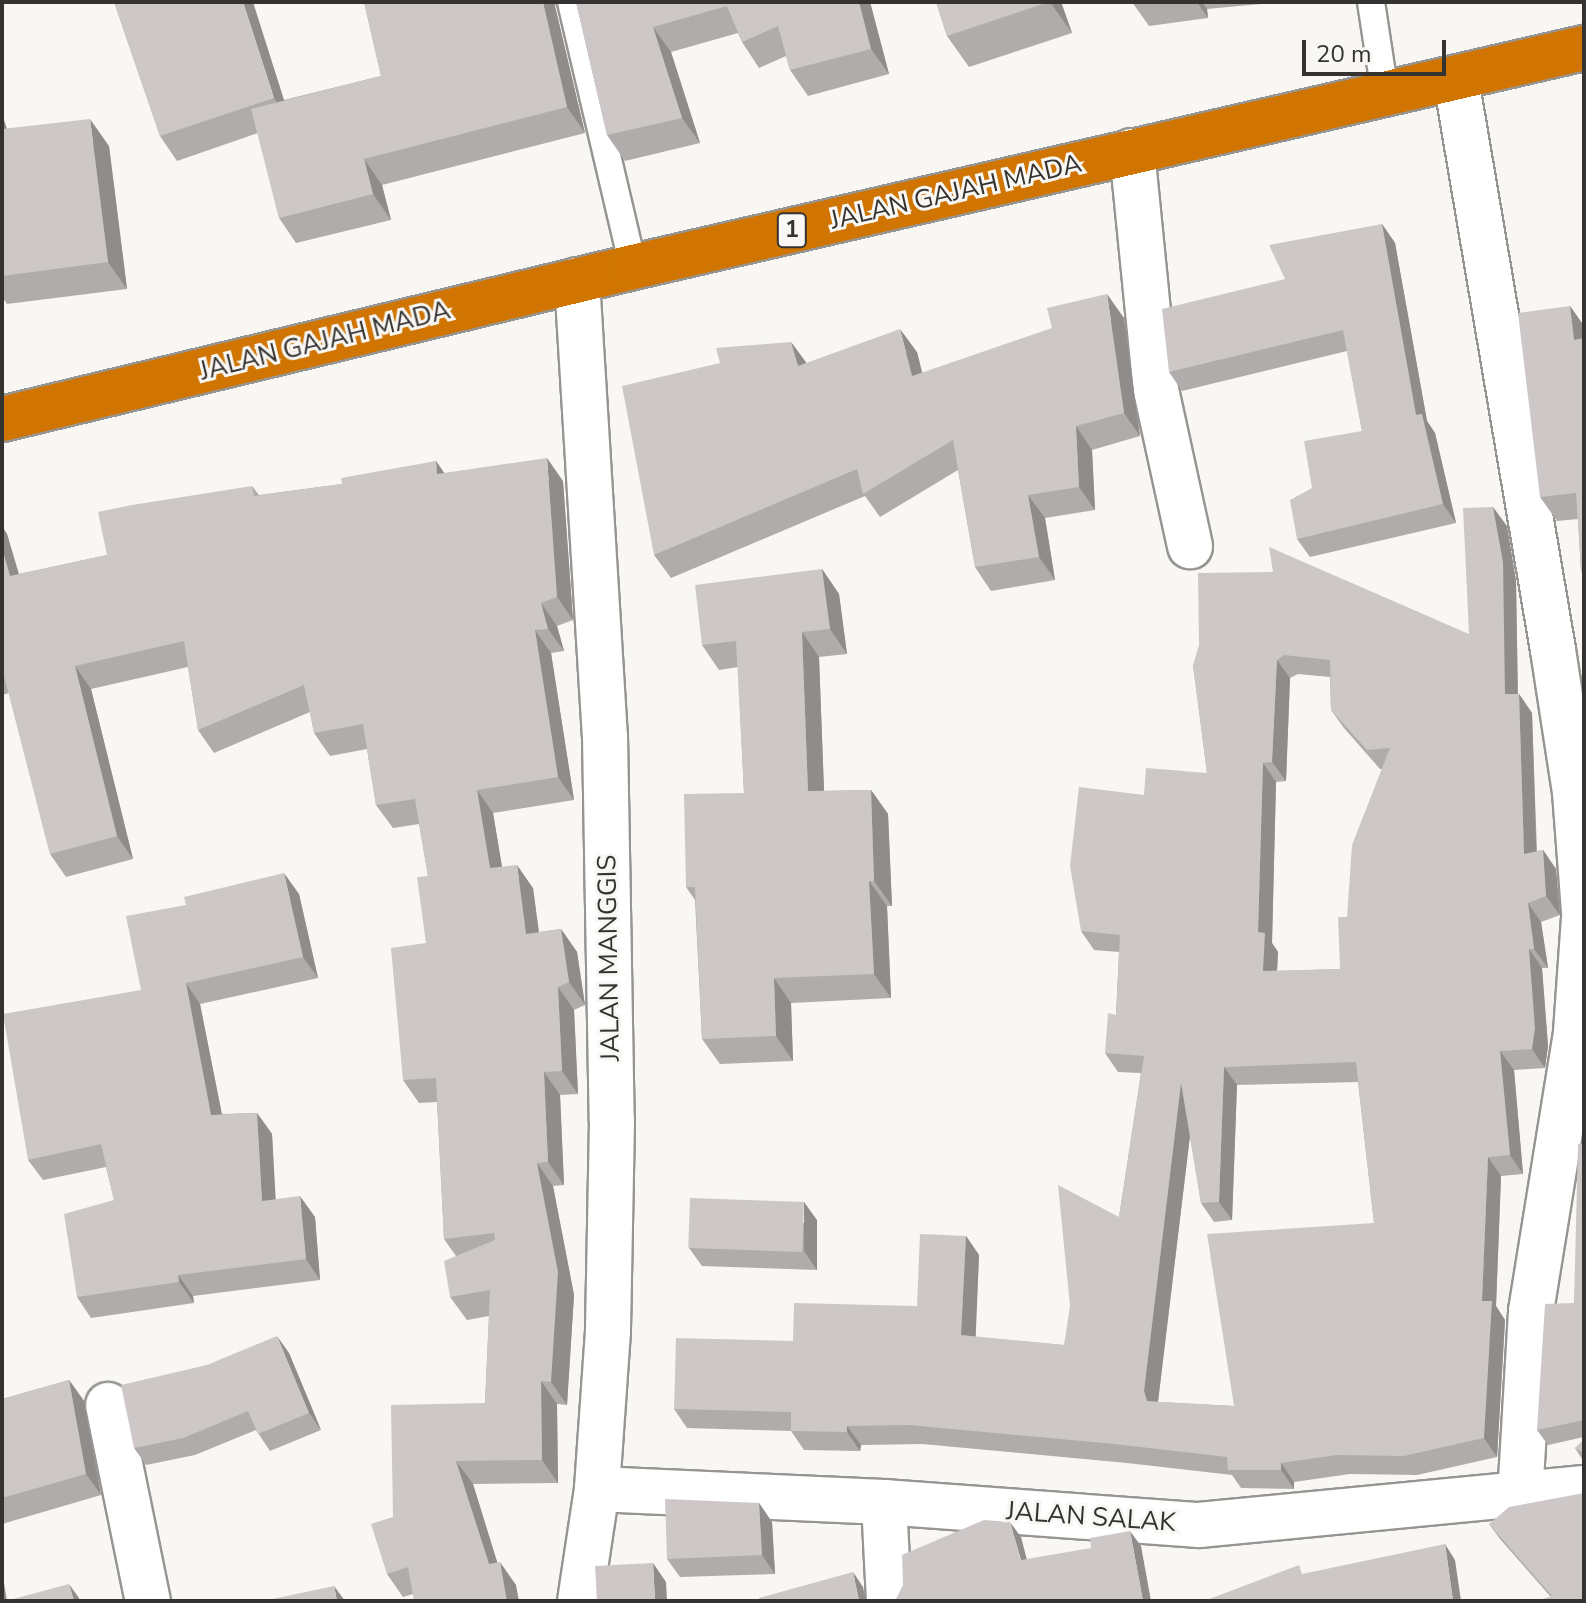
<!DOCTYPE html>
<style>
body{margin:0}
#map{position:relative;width:1586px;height:1603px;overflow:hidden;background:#f8f7f3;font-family:"Nunito Sans",sans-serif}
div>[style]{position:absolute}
.roads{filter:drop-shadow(2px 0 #979592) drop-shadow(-2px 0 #979592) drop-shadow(0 2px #979592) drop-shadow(0 -2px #979592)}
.lane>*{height:26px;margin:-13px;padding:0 13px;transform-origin:13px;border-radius:13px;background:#fff}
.street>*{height:44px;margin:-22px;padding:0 22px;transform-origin:22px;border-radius:22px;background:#fff}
.highway>*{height:44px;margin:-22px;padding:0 22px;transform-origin:22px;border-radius:22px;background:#d07501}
.wall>*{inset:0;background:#b0acab}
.shaded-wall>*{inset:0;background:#908c8b}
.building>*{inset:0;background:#cdc8c7;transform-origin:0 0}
span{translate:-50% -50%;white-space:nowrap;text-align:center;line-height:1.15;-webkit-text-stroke:6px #f8f7f3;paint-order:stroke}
.shield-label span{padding:2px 6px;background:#f8f7f3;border:2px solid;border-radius:6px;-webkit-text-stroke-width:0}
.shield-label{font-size:24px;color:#343332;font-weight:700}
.street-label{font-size:26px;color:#343332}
.frame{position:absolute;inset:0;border:4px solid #343332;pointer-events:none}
.scale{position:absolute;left:1302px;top:40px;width:144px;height:36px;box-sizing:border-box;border:4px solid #343332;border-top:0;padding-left:10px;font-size:24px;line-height:28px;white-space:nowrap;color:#343332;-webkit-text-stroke:6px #f8f7f3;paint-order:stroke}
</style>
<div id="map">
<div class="roads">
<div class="lane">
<i style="left:571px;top:2px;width:272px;rotate:76.8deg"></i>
<i style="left:1371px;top:2px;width:92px;rotate:81.3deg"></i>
</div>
<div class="street">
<i style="left:1456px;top:80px;width:578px;rotate:80.34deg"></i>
<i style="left:1553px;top:650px;width:144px;rotate:81.2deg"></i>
<i style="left:1575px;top:792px;width:119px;rotate:85.7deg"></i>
<i style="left:1132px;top:151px;width:240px;rotate:84.3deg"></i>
<i style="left:1156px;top:390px;width:160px;rotate:77.7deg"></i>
<i style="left:577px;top:280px;width:457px;rotate:86.5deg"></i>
<i style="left:605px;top:736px;width:385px;rotate:89deg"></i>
<i style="left:612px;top:1121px;width:210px;rotate:91.1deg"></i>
<i style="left:608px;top:1331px;width:158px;rotate:94deg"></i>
<i style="left:597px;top:1489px;width:113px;rotate:98.6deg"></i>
<i style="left:108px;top:1405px;width:200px;rotate:78.5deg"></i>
<i style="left:597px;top:1489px;width:287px;rotate:2.6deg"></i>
<i style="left:884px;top:1502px;width:316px;rotate:4.2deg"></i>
<i style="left:1199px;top:1525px;width:387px;rotate:-5.5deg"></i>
<i style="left:1520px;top:1497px;width:186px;rotate:-86.6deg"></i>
<i style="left:1531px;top:1311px;width:283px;rotate:-80.8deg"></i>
<i style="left:1576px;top:1032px;width:113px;rotate:-86deg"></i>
<i style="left:884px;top:1502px;width:99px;rotate:87.1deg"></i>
</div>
<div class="highway">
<i style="left:2px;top:419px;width:649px;rotate:-13.54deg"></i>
<i style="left:633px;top:267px;width:976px;rotate:-12.97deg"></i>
</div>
</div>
<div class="wall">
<i style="clip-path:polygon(114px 2px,284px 100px,381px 76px,364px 2px,556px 2px,555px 6px,585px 133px,382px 185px,391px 220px,296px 243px,279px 218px,258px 133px,177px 161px,160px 136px)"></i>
<i style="clip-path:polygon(576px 2px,870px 2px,889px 74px,808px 96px,790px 70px,786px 56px,759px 68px,742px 42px,738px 33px,671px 52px,700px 143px,625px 161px,607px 135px)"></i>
<i style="clip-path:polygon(936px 2px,1061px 2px,1072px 33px,969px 67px,947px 36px)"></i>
<i style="clip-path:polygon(1132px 2px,1283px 2px,1207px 9px,1208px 18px,1149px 26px)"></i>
<i style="clip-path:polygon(2px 114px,7px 129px,109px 146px,127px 289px,7px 304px,2px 297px)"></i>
<i style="clip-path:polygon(1382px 224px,1395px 243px,1427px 421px,1435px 433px,1456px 523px,1310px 557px,1297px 539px,1312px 488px,1362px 431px,1347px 351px,1182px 391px,1169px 372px,1285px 279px)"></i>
<i style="clip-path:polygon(1570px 306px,1584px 326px,1584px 575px,1581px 571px,1578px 519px,1557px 521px,1540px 497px)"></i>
<i style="clip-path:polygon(1124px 318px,1140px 436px,1092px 450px,1095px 510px,1045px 518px,1055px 580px,991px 591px,975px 567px,958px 470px,880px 517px,865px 496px,671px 578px,654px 555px,791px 342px,806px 363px,917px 352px,922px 373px)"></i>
<i style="clip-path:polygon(436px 461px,444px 473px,563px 481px,573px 620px,557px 626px,564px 651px,551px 653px,574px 800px,493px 813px,502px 867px,533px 888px,539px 932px,561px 929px,577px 952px,585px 1005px,574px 1010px,578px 1094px,560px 1095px,564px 1185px,553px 1186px,574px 1295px,567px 1405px,557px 1404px,558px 1483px,473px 1484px,497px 1562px,516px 1585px,413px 1594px,403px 1597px,387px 1574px,393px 1517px,485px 1403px,489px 1316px,467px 1320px,450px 1297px,456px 1256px,444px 1239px,437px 1102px,419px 1103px,403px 1080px,426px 943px,428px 876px,419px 824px,393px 828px,376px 805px,367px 749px,330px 756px,314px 733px,310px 712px,214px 753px,198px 730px,188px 667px,91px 689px,133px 859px,66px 877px,50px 854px,9px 693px,2px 695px,2px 526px,7px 534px,19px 574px,107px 555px,252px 486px,259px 495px,342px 484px)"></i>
<i style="clip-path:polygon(evenodd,1507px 526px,1516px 581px,1518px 694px,1519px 694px,1532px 713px,1537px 851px,1543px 850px,1556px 869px,1560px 915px,1541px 922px,1548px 968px,1542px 968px,1548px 1046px,1545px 1068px,1514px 1070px,1523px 1174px,1501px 1176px,1496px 1306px,1505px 1320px,1497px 1457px,1417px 1475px,1350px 1474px,1294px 1482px,1294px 1489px,1241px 1488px,1232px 1475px,1127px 1463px,922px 1444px,861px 1445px,860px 1451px,804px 1450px,791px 1431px,687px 1428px,674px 1409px,793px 1341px,917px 1306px,966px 1236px,979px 1255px,975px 1337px,1064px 1345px,1119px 1217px,1141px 1073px,1118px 1072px,1105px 1053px,1116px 1015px,1119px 952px,1094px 950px,1081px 931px,1144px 795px,1207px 773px,1193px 665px,1469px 634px,1507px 526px,1298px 674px,1330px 677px,1331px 710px,1344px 728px,1380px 769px,1382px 769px,1340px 969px,1277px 971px,1278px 952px,1272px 943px,1276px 782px,1286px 781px,1290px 678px,1298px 674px,1507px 526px,1358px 1082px,1374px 1223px,1234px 1406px,1158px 1402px,1190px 1136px,1201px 1203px,1214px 1222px,1232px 1220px,1237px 1085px,1358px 1082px)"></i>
<i style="clip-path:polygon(822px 569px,839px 594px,847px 654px,819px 657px,824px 791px,871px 790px,888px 814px,892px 906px,887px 906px,891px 998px,791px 1003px,793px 1061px,720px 1064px,702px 1039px,695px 900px,686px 887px,744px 793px,738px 667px,719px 670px,702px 645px)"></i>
<i style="clip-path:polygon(299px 894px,318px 978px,200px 1004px,222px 1114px,257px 1113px,272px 1134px,275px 1199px,315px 1217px,320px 1280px,193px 1296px,194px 1303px,91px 1318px,77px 1297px,114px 1200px,106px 1167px,43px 1180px,28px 1160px,141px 990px)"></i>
<i style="clip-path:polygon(1584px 1144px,1584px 1437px,1548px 1445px,1537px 1430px,1574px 1303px)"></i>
<i style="clip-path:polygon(817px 1220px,817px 1270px,702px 1266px,689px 1248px)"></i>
<i style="clip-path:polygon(289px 1353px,321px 1430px,270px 1451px,256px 1430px,195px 1455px,146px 1465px,134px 1448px)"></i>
<i style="clip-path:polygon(69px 1380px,84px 1401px,101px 1495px,2px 1524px,2px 1399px)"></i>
<i style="clip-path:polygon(1584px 1440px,1584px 1462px,1575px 1448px)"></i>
<i style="clip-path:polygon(759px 1503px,772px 1522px,775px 1574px,680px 1577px,667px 1559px)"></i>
<i style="clip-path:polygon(1489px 1524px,1584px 1601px,1550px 1596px,1500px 1539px)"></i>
</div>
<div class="shaded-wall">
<i style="clip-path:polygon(243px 2px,253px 2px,291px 122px,274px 98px)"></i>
<i style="clip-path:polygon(543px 2px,556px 2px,555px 6px,585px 133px,567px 107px)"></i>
<i style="clip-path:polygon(859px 2px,870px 2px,889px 74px,871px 49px)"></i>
<i style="clip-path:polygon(1050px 2px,1061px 2px,1072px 33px)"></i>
<i style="clip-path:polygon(1197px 2px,1202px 2px,1207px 9px,1208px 18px)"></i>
<i style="clip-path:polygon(653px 27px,671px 52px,700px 143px,682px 118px)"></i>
<i style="clip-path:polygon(2px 114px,10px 139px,2px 127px)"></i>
<i style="clip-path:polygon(90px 119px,109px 146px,127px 289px,108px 262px)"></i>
<i style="clip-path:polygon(364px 159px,382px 185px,391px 220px,373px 194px)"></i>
<i style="clip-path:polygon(1382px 224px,1395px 243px,1427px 421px,1435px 433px,1456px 523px,1443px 504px,1416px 415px)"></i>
<i style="clip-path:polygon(1107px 294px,1124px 318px,1140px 436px,1124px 413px)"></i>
<i style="clip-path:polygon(1570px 306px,1584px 326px,1584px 354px,1574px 340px)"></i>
<i style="clip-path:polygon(900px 329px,917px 352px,929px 400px,912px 376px)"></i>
<i style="clip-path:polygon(791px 342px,808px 365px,798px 366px)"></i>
<i style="clip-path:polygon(1076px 426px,1092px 450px,1095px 510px,1079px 487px)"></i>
<i style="clip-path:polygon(547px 458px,563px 481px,573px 620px,557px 597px)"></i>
<i style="clip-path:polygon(436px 461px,452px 484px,437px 474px)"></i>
<i style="clip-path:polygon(1028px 495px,1045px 518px,1055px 580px,1039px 557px)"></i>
<i style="clip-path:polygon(1493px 507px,1507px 526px,1516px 581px,1518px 712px,1505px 694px)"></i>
<i style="clip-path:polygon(2px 526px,7px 534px,26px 599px,10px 576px,2px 548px)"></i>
<i style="clip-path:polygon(822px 569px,839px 594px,847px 654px,830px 629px)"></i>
<i style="clip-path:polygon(541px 603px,557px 626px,564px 651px,548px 629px)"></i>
<i style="clip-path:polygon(535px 630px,551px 653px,574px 800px,558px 777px)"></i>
<i style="clip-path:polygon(802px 632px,819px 657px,825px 816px,808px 791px)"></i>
<i style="clip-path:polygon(1277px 660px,1290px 678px,1286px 781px,1272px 762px)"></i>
<i style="clip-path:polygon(75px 666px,91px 689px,133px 859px,117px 836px)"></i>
<i style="clip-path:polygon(1519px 694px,1532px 713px,1537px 873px,1524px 854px)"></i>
<i style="clip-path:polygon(1263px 763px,1276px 782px,1272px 943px,1278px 952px,1276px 990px,1263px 971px,1258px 932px)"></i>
<i style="clip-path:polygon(477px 790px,493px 813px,506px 891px,490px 868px)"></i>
<i style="clip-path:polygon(871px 790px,888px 814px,892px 906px,874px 881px)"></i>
<i style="clip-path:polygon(1543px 850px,1556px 869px,1560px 915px,1546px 896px)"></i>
<i style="clip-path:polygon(517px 865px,533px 888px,542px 957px,526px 934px)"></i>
<i style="clip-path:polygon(284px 873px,299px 894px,318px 978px,303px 957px)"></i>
<i style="clip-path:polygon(869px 881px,887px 906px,891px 998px,874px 974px)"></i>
<i style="clip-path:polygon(1528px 903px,1541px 922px,1548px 968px,1534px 949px)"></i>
<i style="clip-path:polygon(561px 929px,577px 952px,585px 1005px,569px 982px)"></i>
<i style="clip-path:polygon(1529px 949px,1542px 968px,1548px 1046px,1545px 1068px,1532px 1049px)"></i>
<i style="clip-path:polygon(774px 978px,791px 1003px,793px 1061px,776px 1036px)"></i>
<i style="clip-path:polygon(186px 983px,200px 1004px,226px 1136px,211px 1115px)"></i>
<i style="clip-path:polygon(558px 987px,574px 1010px,578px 1094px,562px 1071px)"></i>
<i style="clip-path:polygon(1500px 1051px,1514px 1070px,1523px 1174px,1510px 1155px)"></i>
<i style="clip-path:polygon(1224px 1067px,1237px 1085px,1232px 1220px,1219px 1202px)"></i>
<i style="clip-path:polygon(544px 1072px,560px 1095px,564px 1185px,548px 1162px)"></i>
<i style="clip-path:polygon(1181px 1083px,1194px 1102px,1157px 1410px,1147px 1401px,1144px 1391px)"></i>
<i style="clip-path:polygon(257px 1113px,272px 1134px,277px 1222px,262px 1201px)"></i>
<i style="clip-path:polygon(1488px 1157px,1501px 1176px,1496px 1306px,1505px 1320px,1497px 1457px,1484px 1438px,1482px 1301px)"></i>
<i style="clip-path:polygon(537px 1163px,553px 1186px,574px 1295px,567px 1405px,551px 1382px)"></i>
<i style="clip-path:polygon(300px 1196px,315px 1217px,320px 1280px,306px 1259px)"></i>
<i style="clip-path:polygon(804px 1202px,817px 1220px,817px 1270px,804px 1251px)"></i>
<i style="clip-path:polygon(966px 1236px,979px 1255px,975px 1354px,961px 1335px)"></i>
<i style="clip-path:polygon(178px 1275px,193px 1296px,194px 1303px,179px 1282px)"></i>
<i style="clip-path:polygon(277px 1336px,289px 1353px,321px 1430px,309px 1413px)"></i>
<i style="clip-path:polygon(69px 1380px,84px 1401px,101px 1495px,86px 1474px)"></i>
<i style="clip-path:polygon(541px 1381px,557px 1404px,558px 1483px,542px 1460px)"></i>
<i style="clip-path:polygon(847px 1426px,861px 1445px,860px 1451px,847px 1432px)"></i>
<i style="clip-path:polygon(456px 1461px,473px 1484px,503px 1581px,500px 1562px,516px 1585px,519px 1601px,507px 1601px,489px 1564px)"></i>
<i style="clip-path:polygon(1281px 1463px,1294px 1482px,1294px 1489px,1281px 1470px)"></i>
<i style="clip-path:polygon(759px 1503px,772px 1522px,775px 1574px,762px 1555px)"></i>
<i style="clip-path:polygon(1010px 1522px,1021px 1537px,1031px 1575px,1021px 1560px)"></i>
<i style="clip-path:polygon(1130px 1531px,1141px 1546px,1151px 1601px,1143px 1601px)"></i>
<i style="clip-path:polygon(1445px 1544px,1455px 1560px,1461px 1601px,1453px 1601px)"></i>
<i style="clip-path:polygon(653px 1563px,666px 1582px,667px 1601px,655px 1601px)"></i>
<i style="clip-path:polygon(2px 1571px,7px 1601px,2px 1601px)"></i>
<i style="clip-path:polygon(853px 1572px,863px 1587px,866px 1601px,859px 1601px)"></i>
<i style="clip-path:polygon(69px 1584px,81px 1601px,74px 1601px)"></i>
<i style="clip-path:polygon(334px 1586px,345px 1601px,337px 1601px)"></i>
</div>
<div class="building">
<i style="clip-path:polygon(114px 2px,243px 2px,274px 98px,160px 136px)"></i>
<i style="clip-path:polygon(364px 2px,543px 2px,567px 107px,364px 159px,373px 194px,279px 218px,251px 109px,381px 76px)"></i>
<i style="clip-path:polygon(576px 2px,859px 2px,871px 49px,790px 70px,778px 26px,742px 42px,727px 6px,653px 27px,682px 118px,607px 135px)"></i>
<i style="clip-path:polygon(936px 2px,1049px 2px,947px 36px)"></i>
<i style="clip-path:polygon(90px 119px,108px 262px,2px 276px,2px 129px)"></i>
<i style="clip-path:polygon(1382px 224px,1416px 415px,1422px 414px,1443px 504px,1297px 539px,1290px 500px,1312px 488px,1304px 441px,1362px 431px,1343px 330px,1169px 372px,1162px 309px,1285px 279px,1269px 245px)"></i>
<i style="clip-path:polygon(1107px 294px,1124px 413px,1076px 426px,1079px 487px,1028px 495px,1039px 557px,975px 567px,953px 440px,863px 494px,857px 469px,654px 555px,622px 386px,720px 363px,716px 348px,791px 342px,798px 366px,900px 329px,912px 376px,1052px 328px,1047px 308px)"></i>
<i style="clip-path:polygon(1570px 306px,1574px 340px,1584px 338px,1584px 571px,1581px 571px,1576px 493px,1540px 497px,1518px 313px)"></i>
<i style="clip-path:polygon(547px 458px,557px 597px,541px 603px,548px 629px,535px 630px,558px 777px,477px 790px,490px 868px,517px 865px,526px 934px,561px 929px,569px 982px,558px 987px,562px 1071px,544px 1072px,548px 1162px,537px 1163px,558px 1272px,551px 1382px,541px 1381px,542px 1460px,456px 1461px,489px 1564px,500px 1562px,507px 1601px,414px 1601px,408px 1567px,387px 1574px,371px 1524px,393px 1517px,391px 1405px,485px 1403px,490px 1290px,450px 1297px,444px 1261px,495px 1240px,494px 1233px,444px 1239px,436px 1078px,403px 1080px,391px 948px,426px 943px,417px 877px,428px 876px,415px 799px,376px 805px,363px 724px,314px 733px,304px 685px,198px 730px,184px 641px,75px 666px,117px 836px,50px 854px,2px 668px,2px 548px,10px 576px,107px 555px,98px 512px,132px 505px,252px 486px,254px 496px,342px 484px,341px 478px,436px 461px,437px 474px)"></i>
<i style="clip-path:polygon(evenodd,1493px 507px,1503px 562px,1505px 694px,1519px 694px,1524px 854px,1543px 850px,1546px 896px,1528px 903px,1534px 949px,1529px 949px,1535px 1028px,1532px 1049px,1500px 1051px,1510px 1155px,1488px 1157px,1482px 1301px,1492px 1301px,1484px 1438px,1404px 1456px,1337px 1455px,1281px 1463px,1281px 1470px,1228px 1470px,1227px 1457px,1114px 1444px,909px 1425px,847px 1426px,847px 1432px,791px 1431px,791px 1412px,674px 1409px,676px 1338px,793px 1341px,794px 1303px,917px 1306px,920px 1234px,966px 1236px,961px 1335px,1064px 1345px,1070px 1306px,1058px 1185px,1119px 1217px,1144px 1056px,1105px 1053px,1108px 1013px,1116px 1015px,1120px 935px,1081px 931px,1070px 866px,1079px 787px,1144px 795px,1146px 768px,1207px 773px,1193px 665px,1199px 645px,1198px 573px,1273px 572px,1269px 547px,1469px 634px,1463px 508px,1493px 507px,1284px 655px,1330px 660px,1331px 710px,1367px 750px,1390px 748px,1352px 845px,1347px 917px,1338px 917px,1340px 969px,1263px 971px,1265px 933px,1258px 932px,1263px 763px,1272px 762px,1277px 660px,1284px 655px,1493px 507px,1356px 1062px,1374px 1223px,1207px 1234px,1234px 1406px,1147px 1401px,1144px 1391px,1181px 1083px,1201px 1203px,1219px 1202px,1224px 1067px,1356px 1062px)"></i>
<i style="clip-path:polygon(822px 569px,830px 629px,802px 632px,808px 791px,871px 790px,874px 881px,869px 881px,874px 974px,774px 978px,776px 1036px,702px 1039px,695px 887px,686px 887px,684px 794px,744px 793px,736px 641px,702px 645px,695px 585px)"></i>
<i style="clip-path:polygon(284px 873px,303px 957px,186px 983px,211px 1115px,257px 1113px,262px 1201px,300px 1196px,306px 1259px,178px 1275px,179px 1282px,77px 1297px,64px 1214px,114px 1200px,101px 1144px,28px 1160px,3px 1014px,141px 990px,126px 916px,186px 905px,184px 897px)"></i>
<i style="clip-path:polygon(1578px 1144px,1584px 1144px,1584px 1420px,1537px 1430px,1545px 1304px,1574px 1303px)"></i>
<i style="left:690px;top:1198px;width:114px;height:50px;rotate:2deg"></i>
<i style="clip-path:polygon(277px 1336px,309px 1413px,258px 1434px,248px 1411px,183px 1438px,134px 1448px,121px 1385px,207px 1365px)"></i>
<i style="clip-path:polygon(69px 1380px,86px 1474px,2px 1498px,2px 1399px)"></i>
<i style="clip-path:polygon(1584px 1440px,1584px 1453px,1575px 1448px)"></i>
<i style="clip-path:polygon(1584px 1493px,1584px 1601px,1536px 1601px,1552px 1596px,1489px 1524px,1509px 1507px)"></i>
<i style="clip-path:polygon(665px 1499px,759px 1503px,762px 1555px,667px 1559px)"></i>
<i style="clip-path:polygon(984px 1520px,1010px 1522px,1021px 1560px,1091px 1548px,1090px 1538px,1130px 1531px,1143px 1601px,895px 1601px,903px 1585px,902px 1555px)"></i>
<i style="clip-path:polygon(1445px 1544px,1453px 1601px,1204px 1601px,1299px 1565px,1302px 1574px)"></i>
<i style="left:653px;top:1563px;width:38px;height:58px;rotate:87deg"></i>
<i style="clip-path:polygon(853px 1572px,859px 1601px,759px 1601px,759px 1598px)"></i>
<i style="clip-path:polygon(69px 1584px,74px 1601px,6px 1601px)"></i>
<i style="clip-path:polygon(334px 1586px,337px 1601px,263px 1601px)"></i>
</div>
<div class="shield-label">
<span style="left:792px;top:230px">1</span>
</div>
<div class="street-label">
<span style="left:956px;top:192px;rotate:-13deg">JALAN GAJAH MADA</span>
<span style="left:325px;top:341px;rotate:-14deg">JALAN GAJAH MADA</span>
<span style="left:609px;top:958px;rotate:-91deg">JALAN MANGGIS</span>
<span style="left:1091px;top:1517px;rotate:4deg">JALAN SALAK</span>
</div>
<div class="frame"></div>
<div class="scale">20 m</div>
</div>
